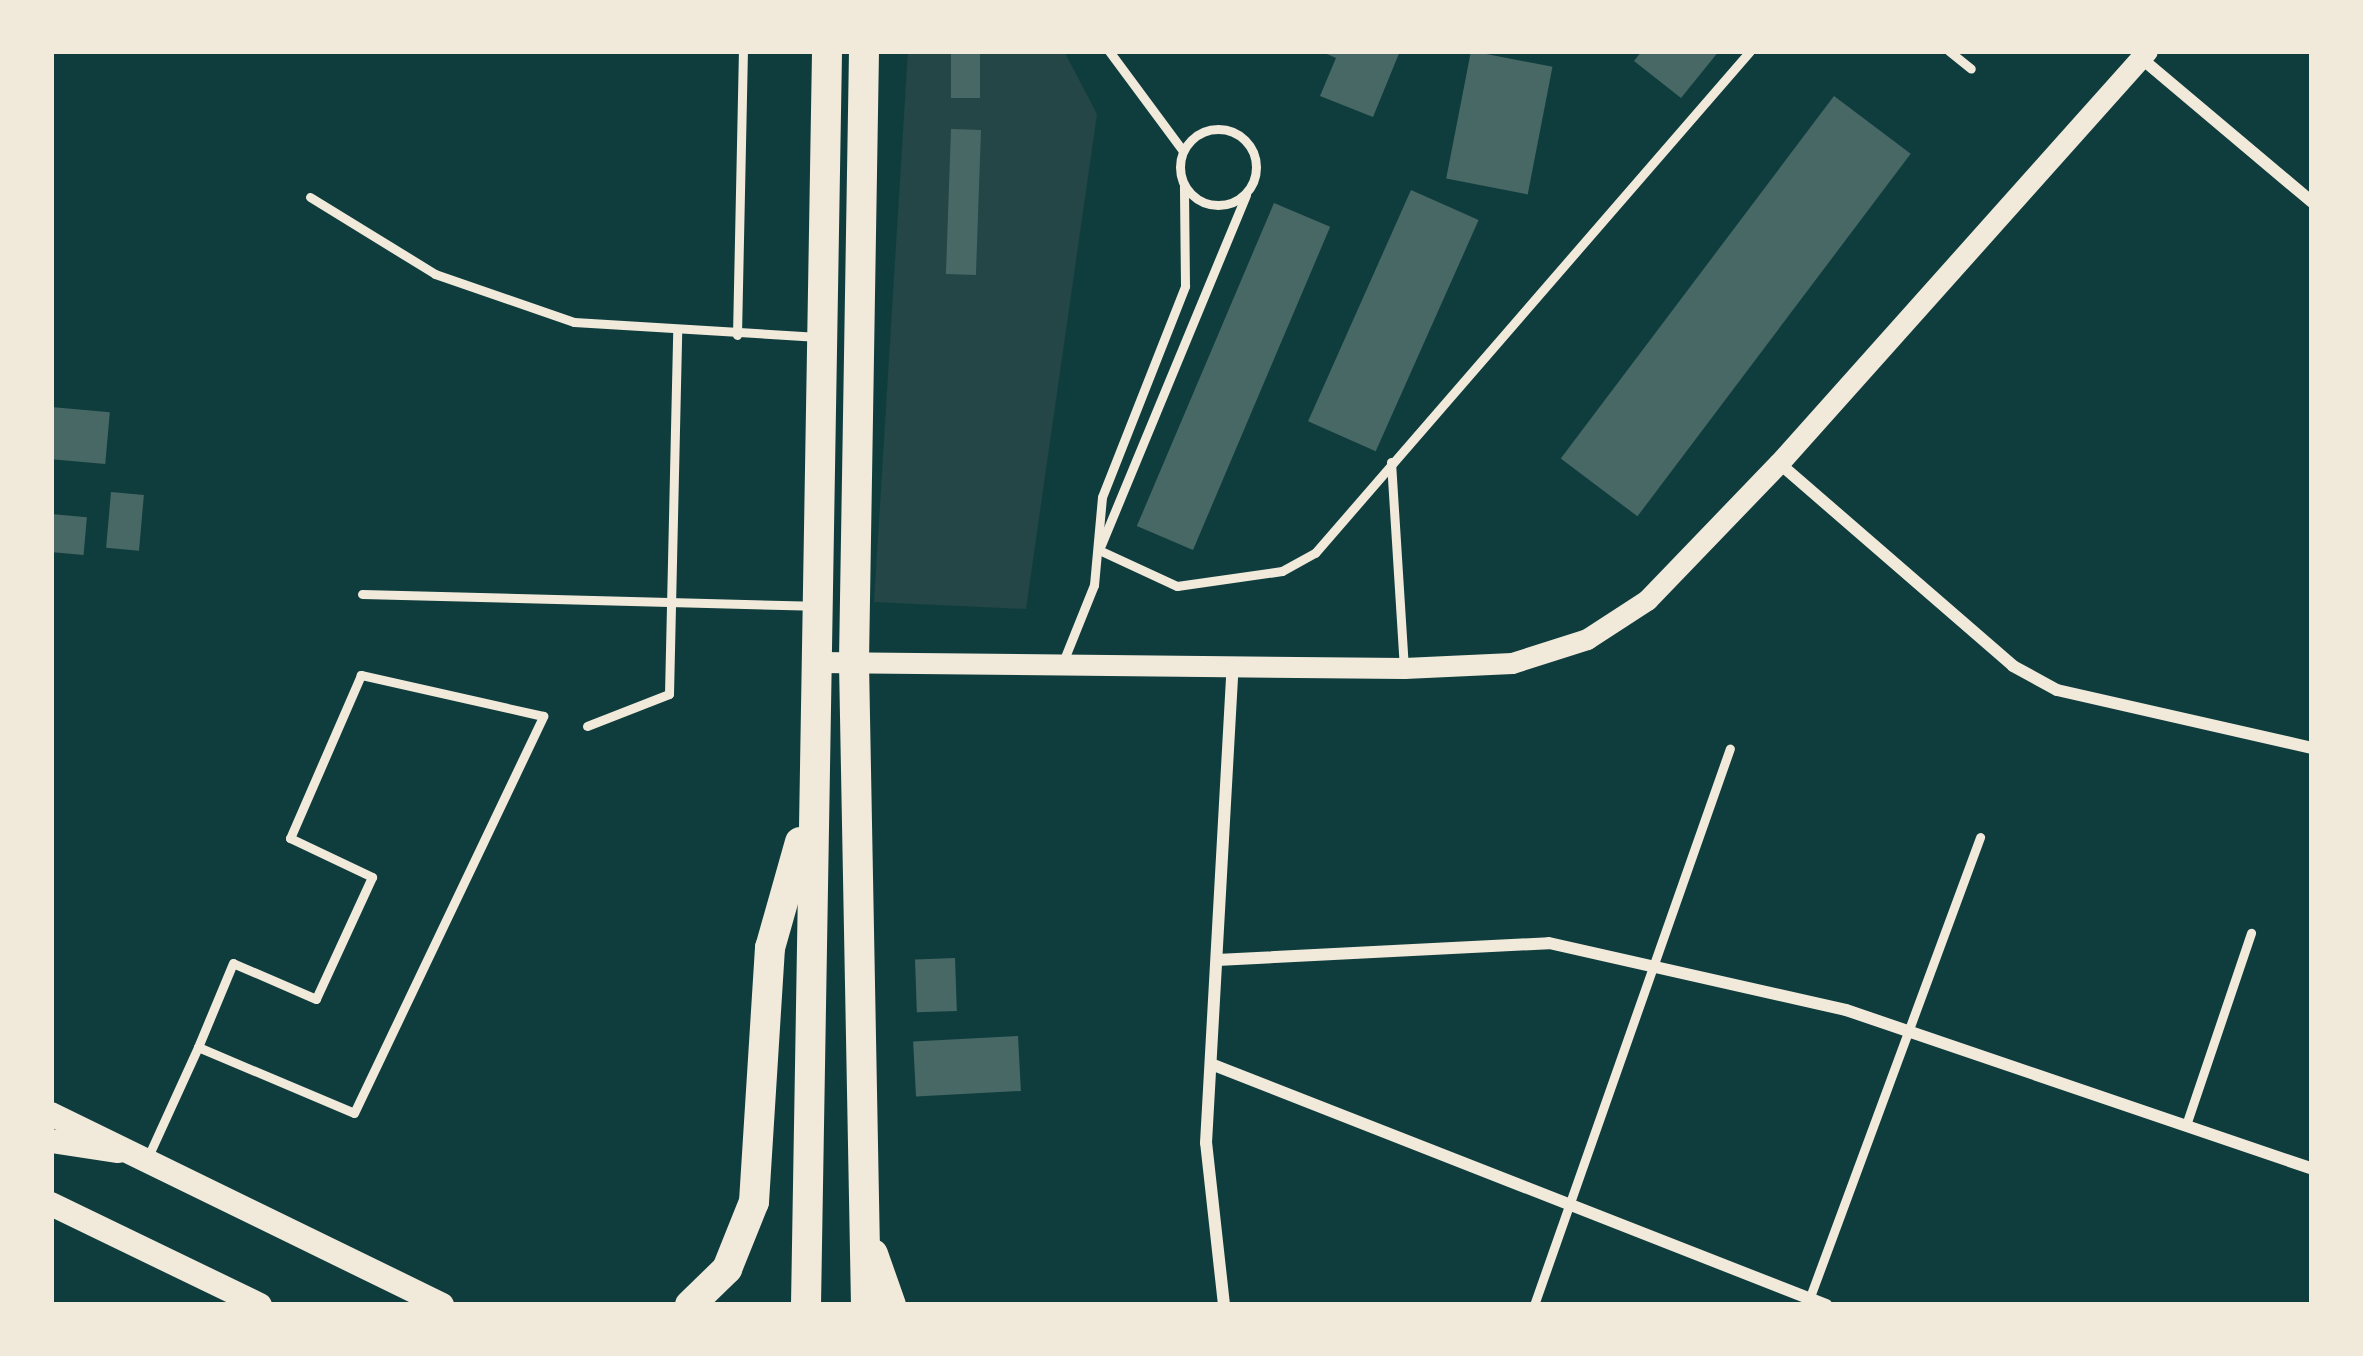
<!DOCTYPE html>
<style>
body{margin:0}
#map{position:relative;width:2363px;height:1356px;overflow:hidden;background:#0f3d3e;font-family:"Golos Text",sans-serif}
div>[style]{position:absolute}
.green>*{inset:0;background:#244646}
.building>*{inset:0;background:#486865;transform-origin:0 0}
.service>*{height:9px;margin:-4.5px;padding:0 4.5px;transform-origin:4.5px;border-radius:4.5px;background:#f1e9da}
.service>.ring{margin:-4.5px;padding:0;box-sizing:content-box;background:none;border:9px solid #f1e9da;border-radius:50%}
.minor>*{height:12px;margin:-6px;padding:0 6px;transform-origin:6px;border-radius:6px;background:#f1e9da}
.tertiary>*{height:21px;margin:-10.5px;padding:0 10.5px;transform-origin:10.5px;border-radius:10.5px;background:#f1e9da}
.secondary>*{height:24px;margin:-12px;padding:0 12px;transform-origin:12px;border-radius:12px;background:#f1e9da}
.primary>*{height:30px;margin:-15px;padding:0 15px;transform-origin:15px;border-radius:15px;background:#f1e9da}
span{translate:-50% -50%;white-space:nowrap;text-align:center;line-height:1.15;-webkit-text-stroke:9px #f1e9da;paint-order:stroke}
.frame{position:absolute;inset:0;border:54px solid #f1e9da;pointer-events:none}
</style>
<div id="map">
<div class="green">
<i style="clip-path:polygon(908px 51px,1064px 51px,1097px 114px,1026px 609px,874px 602px)"></i>
</div>
<div class="building">
<i style="left:951px;top:51px;width:29px;height:47px"></i>
<i style="clip-path:polygon(1320px 51px,1400px 51px,1373px 117px,1320px 96px,1336px 58px)"></i>
<i style="left:1471px;top:51px;width:83px;height:130px;rotate:11deg"></i>
<i style="clip-path:polygon(1642px 51px,1719px 51px,1681px 98px,1634px 61px)"></i>
<i style="left:1834px;top:96px;width:96px;height:454px;rotate:37deg"></i>
<i style="left:951px;top:129px;width:30px;height:145px;rotate:2deg"></i>
<i style="left:1411px;top:190px;width:74px;height:253px;rotate:24deg"></i>
<i style="left:1274px;top:203px;width:61px;height:351px;rotate:23deg"></i>
<i style="left:51px;top:407px;width:59px;height:52px;rotate:5deg"></i>
<i style="left:111px;top:492px;width:33px;height:56px;rotate:5deg"></i>
<i style="left:51px;top:514px;width:36px;height:38px;rotate:5deg"></i>
<i style="left:955px;top:958px;width:53px;height:40px;rotate:88deg"></i>
<i style="left:1018px;top:1036px;width:55px;height:105px;rotate:87deg"></i>
</div>
<div class="service">
<i style="left:1109px;top:51px;width:124px;rotate:53.5deg"></i>
<i style="left:1949px;top:51px;width:28px;rotate:39deg"></i>
<i class="ring" style="left:1180px;top:129px;width:67px;height:67px"></i>
<i style="left:310px;top:197px;width:147px;rotate:31.6deg"></i>
<i style="left:435px;top:274px;width:147px;rotate:19.1deg"></i>
<i style="left:574px;top:322px;width:245px;rotate:3.5deg"></i>
<i style="left:737px;top:335px;width:284px;rotate:-88.8deg"></i>
<i style="left:1391px;top:462px;width:204px;rotate:86.4deg"></i>
<i style="left:1101px;top:545px;width:379px;rotate:-67.5deg"></i>
<i style="left:1099px;top:550px;width:86px;rotate:24.8deg"></i>
<i style="left:1177px;top:586px;width:106px;rotate:-8.1deg"></i>
<i style="left:1282px;top:571px;width:38px;rotate:-29deg"></i>
<i style="left:1315px;top:553px;width:664px;rotate:-49.09deg"></i>
<i style="left:362px;top:594px;width:451px;rotate:1.5deg"></i>
<i style="left:1063px;top:662px;width:83px;rotate:-68.1deg"></i>
<i style="left:1094px;top:585px;width:88px;rotate:-84.8deg"></i>
<i style="left:1102px;top:497px;width:227px;rotate:-68.5deg"></i>
<i style="left:1185px;top:286px;width:100px;rotate:-90.6deg"></i>
<i style="left:587px;top:726px;width:88px;rotate:-21.3deg"></i>
<i style="left:669px;top:694px;width:362px;rotate:-88.7deg"></i>
<i style="left:2186px;top:1125px;width:203px;rotate:-71.3deg"></i>
<i style="left:147px;top:1159px;width:123px;rotate:-65.5deg"></i>
<i style="left:198px;top:1047px;width:169px;rotate:22.9deg"></i>
<i style="left:354px;top:1113px;width:440px;rotate:-64.5deg"></i>
<i style="left:543px;top:716px;width:187px;rotate:-167.3deg"></i>
<i style="left:361px;top:675px;width:178px;rotate:113.5deg"></i>
<i style="left:290px;top:838px;width:91px;rotate:25.4deg"></i>
<i style="left:372px;top:877px;width:134px;rotate:114.7deg"></i>
<i style="left:316px;top:999px;width:90px;rotate:-156.6deg"></i>
<i style="left:233px;top:963px;width:91px;rotate:112.6deg"></i>
<i style="left:1534px;top:1305px;width:590px;rotate:-70.61deg"></i>
<i style="left:1807px;top:1305px;width:499px;rotate:-69.7deg"></i>
</div>
<div class="minor">
<i style="left:2141px;top:58px;width:224px;rotate:40.1deg"></i>
<i style="left:1779px;top:463px;width:310px;rotate:40.9deg"></i>
<i style="left:2013px;top:666px;width:50px;rotate:28.6deg"></i>
<i style="left:2057px;top:690px;width:262px;rotate:12.8deg"></i>
<i style="left:1217px;top:960px;width:332px;rotate:-2.9deg"></i>
<i style="left:1549px;top:943px;width:304px;rotate:12.7deg"></i>
<i style="left:1846px;top:1010px;width:492px;rotate:18.8deg"></i>
<i style="left:1211px;top:1064px;width:661px;rotate:21.4deg"></i>
<i style="left:1224px;top:1305px;width:163px;rotate:-96.3deg"></i>
<i style="left:1206px;top:1143px;width:480px;rotate:-86.8deg"></i>
</div>
<div class="tertiary">
<i style="left:817px;top:662px;width:587px;rotate:0.59deg"></i>
<i style="left:1404px;top:668px;width:108px;rotate:-2.7deg"></i>
<i style="left:1512px;top:663px;width:79px;rotate:-17.7deg"></i>
<i style="left:1587px;top:639px;width:72px;rotate:-33deg"></i>
<i style="left:1647px;top:600px;width:190px;rotate:-46.1deg"></i>
<i style="left:1779px;top:463px;width:552px;rotate:-48.23deg"></i>
</div>
<div class="secondary">
<i style="left:51px;top:1114px;width:435px;rotate:26deg"></i>
<i style="left:51px;top:1141px;width:68px;rotate:8.5deg"></i>
<i style="left:51px;top:1204px;width:232px;rotate:25.8deg"></i>
</div>
<div class="primary">
<i style="left:864px;top:51px;width:612px;rotate:90.94deg"></i>
<i style="left:854px;top:663px;width:642px;rotate:88.93deg"></i>
<i style="left:873px;top:1254px;width:54px;rotate:70.6deg"></i>
<i style="left:690px;top:1305px;width:52px;rotate:-44.2deg"></i>
<i style="left:727px;top:1269px;width:72px;rotate:-68.1deg"></i>
<i style="left:754px;top:1202px;width:255px;rotate:-86.4deg"></i>
<i style="left:770px;top:948px;width:110px;rotate:-74.2deg"></i>
<i style="left:806px;top:1305px;width:1254px;rotate:-89.04deg"></i>
</div>
<div class="frame"></div>
</div>
